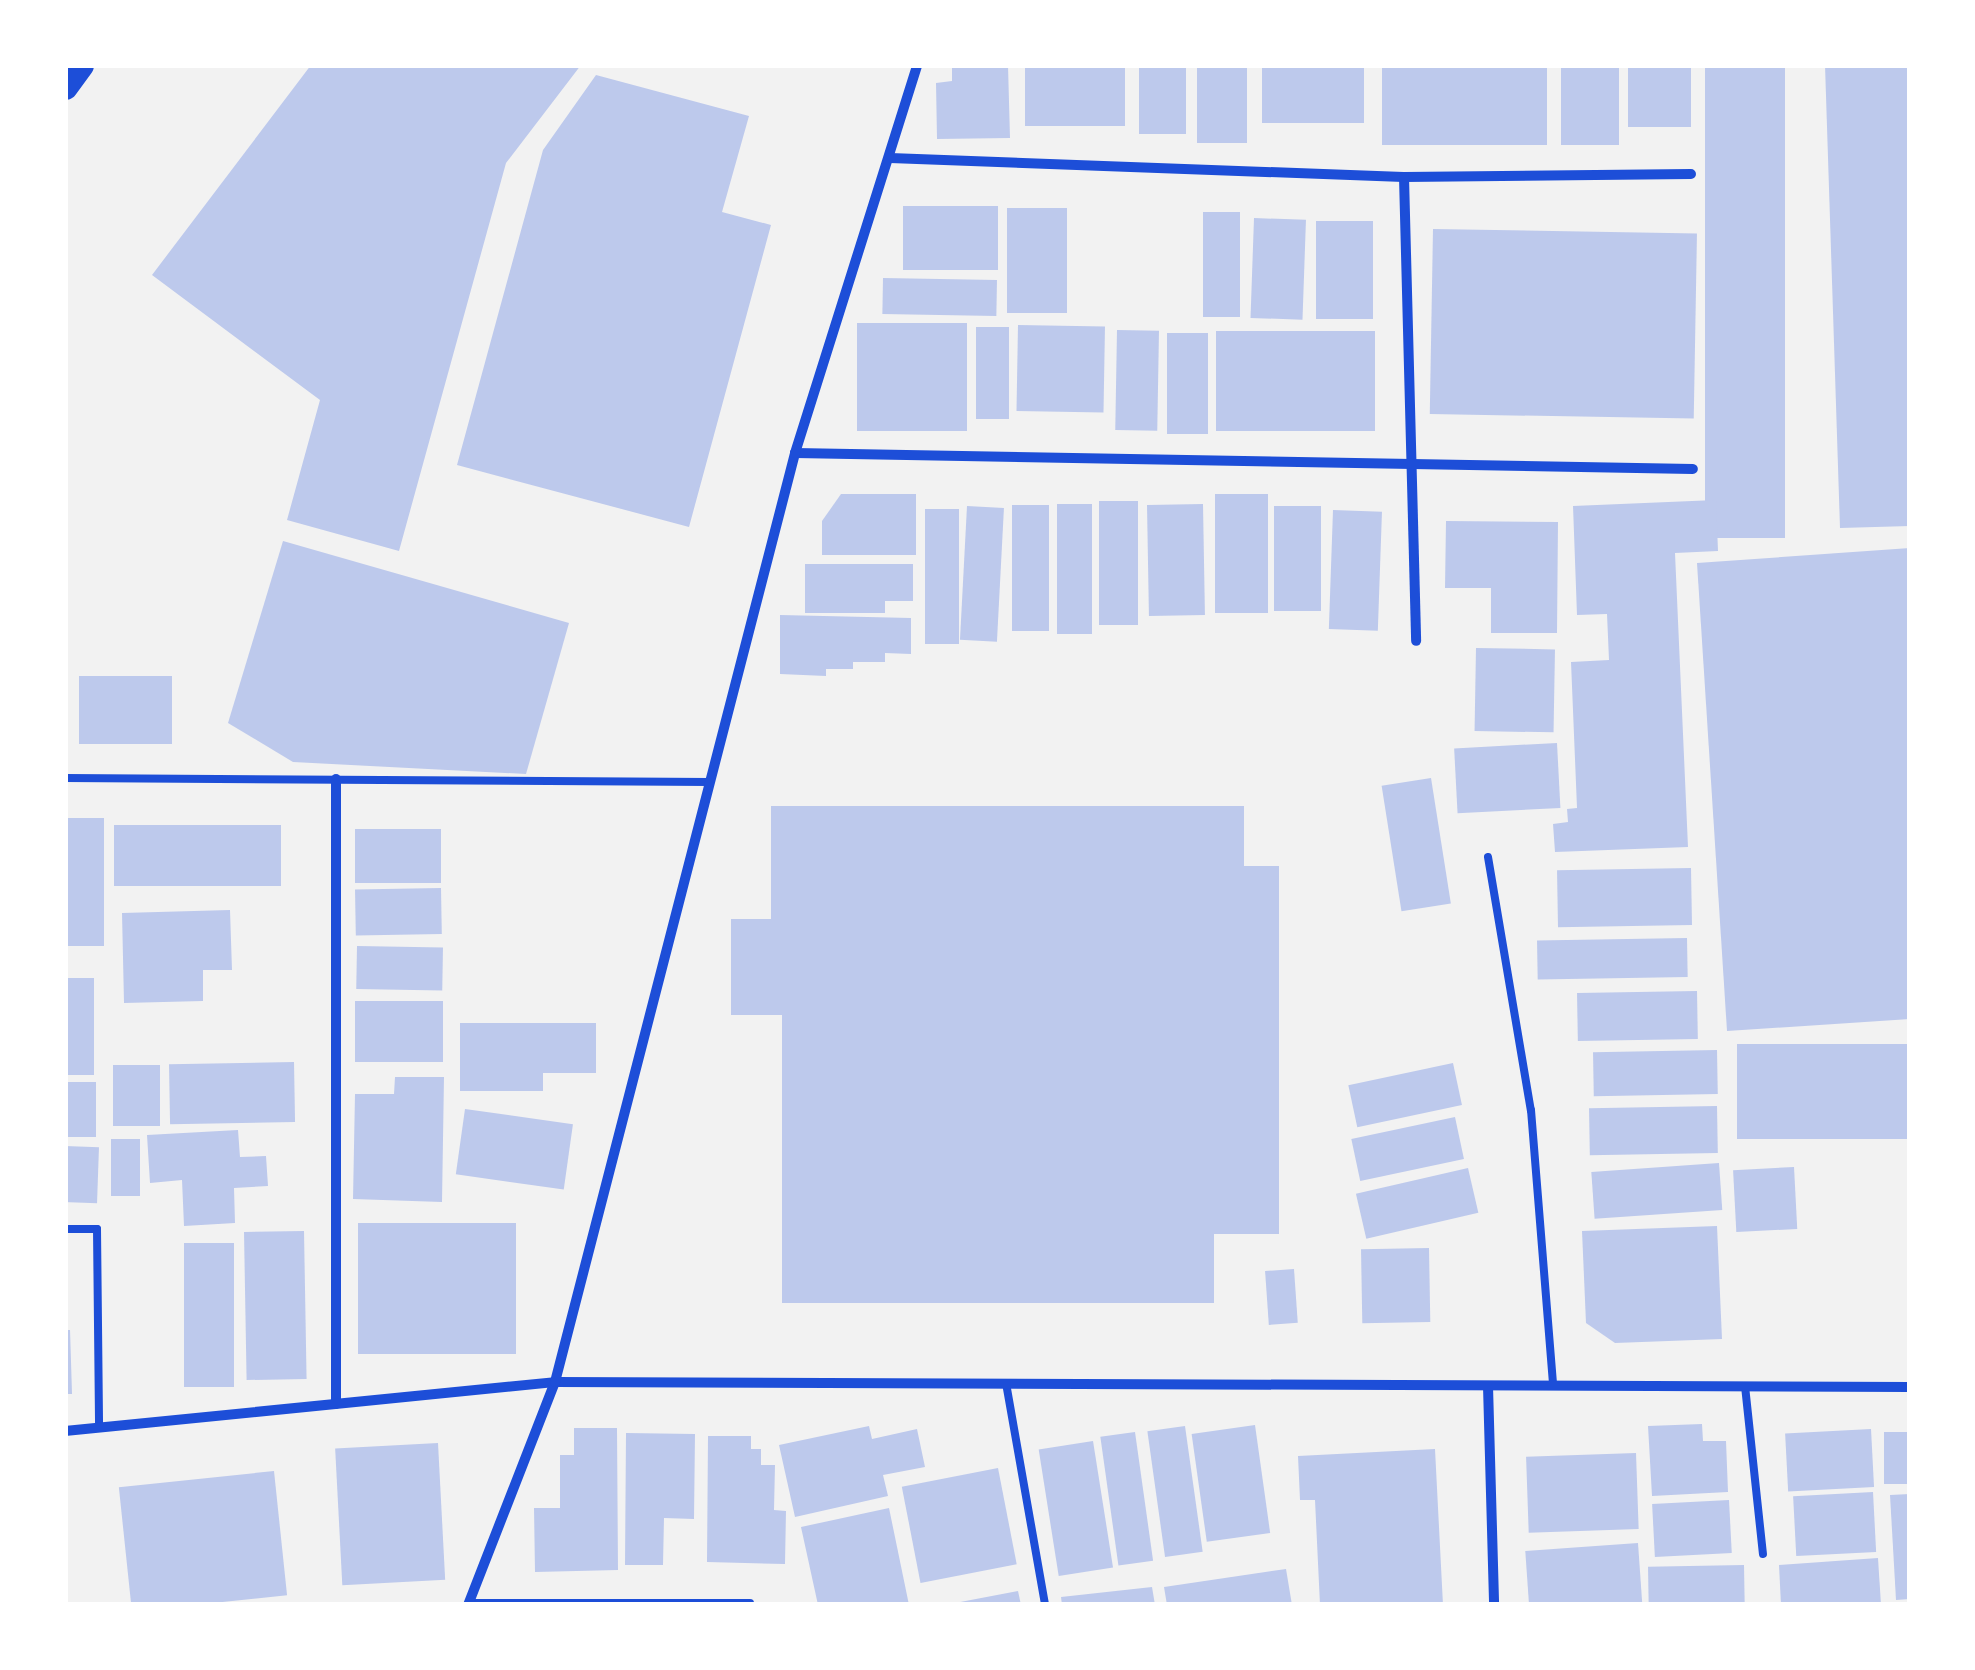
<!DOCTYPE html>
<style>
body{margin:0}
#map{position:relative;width:1975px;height:1670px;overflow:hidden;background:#f2f2f2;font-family:"Nunito Sans",sans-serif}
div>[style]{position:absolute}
.building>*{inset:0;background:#bdc9ec;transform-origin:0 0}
.service>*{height:8px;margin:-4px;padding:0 4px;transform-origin:4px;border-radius:4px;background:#1d4ed8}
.minor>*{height:10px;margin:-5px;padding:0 5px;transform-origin:5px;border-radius:5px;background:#1d4ed8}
.primary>*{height:25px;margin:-12.5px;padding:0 12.5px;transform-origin:12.5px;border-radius:12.5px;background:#1d4ed8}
span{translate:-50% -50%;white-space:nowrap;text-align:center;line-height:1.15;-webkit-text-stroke:8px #fff;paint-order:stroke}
.frame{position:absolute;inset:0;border:68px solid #fff;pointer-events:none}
</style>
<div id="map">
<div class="building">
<i style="clip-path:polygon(311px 65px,581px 65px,506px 163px,399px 551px,287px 520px,320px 400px,152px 275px)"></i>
<i style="clip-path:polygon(952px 65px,1008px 65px,1010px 138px,937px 139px,936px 83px,952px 81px)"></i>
<i style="left:1025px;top:65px;width:100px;height:61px"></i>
<i style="left:1139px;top:65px;width:47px;height:69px"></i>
<i style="left:1197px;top:65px;width:50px;height:78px"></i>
<i style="left:1262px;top:65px;width:102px;height:58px"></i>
<i style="left:1382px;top:65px;width:165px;height:80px"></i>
<i style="left:1561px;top:65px;width:58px;height:80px"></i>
<i style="left:1628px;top:65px;width:63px;height:62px"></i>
<i style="left:1705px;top:65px;width:80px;height:473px"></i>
<i style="clip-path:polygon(1825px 65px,1910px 65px,1910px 526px,1840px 528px)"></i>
<i style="clip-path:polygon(596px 75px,749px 116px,722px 212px,771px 225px,689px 527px,457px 465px,543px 150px)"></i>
<i style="left:903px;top:206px;width:95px;height:64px"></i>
<i style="left:1007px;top:208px;width:60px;height:105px"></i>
<i style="left:1203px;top:212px;width:37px;height:105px"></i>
<i style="left:1254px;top:218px;width:52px;height:100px;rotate:2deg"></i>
<i style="left:1316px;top:221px;width:57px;height:98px"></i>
<i style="left:1433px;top:229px;width:264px;height:185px;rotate:1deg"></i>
<i style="left:883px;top:278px;width:114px;height:36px;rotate:1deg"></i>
<i style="left:857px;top:323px;width:110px;height:108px"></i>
<i style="left:1018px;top:325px;width:87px;height:86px;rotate:1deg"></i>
<i style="left:976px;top:327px;width:33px;height:92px"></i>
<i style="left:1117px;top:330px;width:42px;height:100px;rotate:1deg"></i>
<i style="left:1216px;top:331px;width:159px;height:100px"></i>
<i style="left:1167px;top:333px;width:41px;height:101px"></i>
<i style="clip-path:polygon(841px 494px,916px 494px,916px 555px,822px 555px,822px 521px)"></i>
<i style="left:1215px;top:494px;width:53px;height:119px"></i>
<i style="clip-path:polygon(1716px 500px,1718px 551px,1675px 553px,1688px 847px,1555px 852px,1553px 824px,1568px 822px,1567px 809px,1577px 808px,1571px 662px,1609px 660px,1607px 614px,1577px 615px,1573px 506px)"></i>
<i style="left:1099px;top:501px;width:39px;height:124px"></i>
<i style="left:1057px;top:504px;width:35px;height:130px"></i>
<i style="left:1203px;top:504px;width:111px;height:56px;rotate:89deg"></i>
<i style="left:1012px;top:505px;width:37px;height:126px"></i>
<i style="left:967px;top:506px;width:37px;height:134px;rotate:3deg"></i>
<i style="left:1274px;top:506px;width:47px;height:105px"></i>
<i style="left:925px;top:509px;width:34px;height:135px"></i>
<i style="left:1333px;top:510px;width:49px;height:119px;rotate:2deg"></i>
<i style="clip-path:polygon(1446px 521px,1558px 522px,1557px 633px,1491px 633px,1491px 588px,1445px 588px)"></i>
<i style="clip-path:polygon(283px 541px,569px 623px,526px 774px,293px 762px,228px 723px)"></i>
<i style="clip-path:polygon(1910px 548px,1910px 1019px,1727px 1031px,1697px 563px)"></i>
<i style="clip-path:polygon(805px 564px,913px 564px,913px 601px,885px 601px,885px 613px,805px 613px)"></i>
<i style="clip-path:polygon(780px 615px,911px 618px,911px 654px,885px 653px,885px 662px,853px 662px,853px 669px,826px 669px,826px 676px,780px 674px)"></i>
<i style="left:1476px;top:648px;width:79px;height:83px;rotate:1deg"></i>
<i style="left:79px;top:676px;width:93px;height:68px"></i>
<i style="left:1557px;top:743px;width:65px;height:103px;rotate:87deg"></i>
<i style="left:1431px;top:778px;width:127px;height:50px;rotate:81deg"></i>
<i style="clip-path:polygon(771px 806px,1244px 806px,1244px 866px,1279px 866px,1279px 1234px,1214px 1234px,1214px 1303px,782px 1303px,782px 1015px,731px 1015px,731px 919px,771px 919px)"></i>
<i style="left:65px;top:818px;width:39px;height:128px"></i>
<i style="left:114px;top:825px;width:167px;height:61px"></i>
<i style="left:441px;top:829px;width:54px;height:86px;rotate:90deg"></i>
<i style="left:1691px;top:868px;width:57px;height:134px;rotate:89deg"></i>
<i style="left:441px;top:888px;width:46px;height:86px;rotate:89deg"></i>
<i style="clip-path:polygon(230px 910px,232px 970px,203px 970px,203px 1001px,124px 1003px,122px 913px)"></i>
<i style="left:1687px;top:938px;width:39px;height:150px;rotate:89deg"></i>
<i style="left:357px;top:946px;width:86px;height:43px;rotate:1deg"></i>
<i style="left:94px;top:978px;width:97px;height:29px;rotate:90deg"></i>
<i style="left:1697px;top:991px;width:48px;height:120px;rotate:89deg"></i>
<i style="left:355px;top:1001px;width:88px;height:61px"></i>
<i style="clip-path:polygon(460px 1023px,596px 1023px,596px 1073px,543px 1073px,543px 1091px,460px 1091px)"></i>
<i style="left:1910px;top:1044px;width:95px;height:173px;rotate:90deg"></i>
<i style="left:1717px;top:1050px;width:44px;height:124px;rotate:89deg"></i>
<i style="left:294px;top:1062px;width:60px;height:125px;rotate:89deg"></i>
<i style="left:1453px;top:1063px;width:43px;height:107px;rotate:78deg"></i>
<i style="left:113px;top:1065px;width:47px;height:61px"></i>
<i style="clip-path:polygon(395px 1077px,444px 1077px,442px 1202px,353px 1199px,355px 1094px,394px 1094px)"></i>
<i style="left:96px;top:1082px;width:55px;height:31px;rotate:90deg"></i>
<i style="left:1717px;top:1106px;width:47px;height:128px;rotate:89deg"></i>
<i style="left:465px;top:1109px;width:109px;height:66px;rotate:8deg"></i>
<i style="left:1455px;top:1117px;width:43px;height:106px;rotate:78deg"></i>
<i style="clip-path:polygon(238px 1130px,240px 1157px,266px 1156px,268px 1186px,234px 1188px,235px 1223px,184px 1226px,182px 1180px,150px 1183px,147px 1135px)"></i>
<i style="left:111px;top:1139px;width:29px;height:57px"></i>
<i style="left:65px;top:1146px;width:34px;height:56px;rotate:2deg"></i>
<i style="left:1719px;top:1163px;width:47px;height:128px;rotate:86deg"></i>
<i style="left:1794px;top:1167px;width:62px;height:61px;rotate:87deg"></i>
<i style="left:1468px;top:1168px;width:46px;height:115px;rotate:77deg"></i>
<i style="left:358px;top:1223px;width:158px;height:131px"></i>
<i style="clip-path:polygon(1717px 1226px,1722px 1339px,1615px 1343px,1586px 1323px,1582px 1231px)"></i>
<i style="left:304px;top:1231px;width:148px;height:60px;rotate:89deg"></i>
<i style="left:234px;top:1243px;width:144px;height:50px;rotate:90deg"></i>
<i style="left:1429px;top:1248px;width:74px;height:68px;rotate:89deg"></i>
<i style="left:1294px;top:1269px;width:54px;height:29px;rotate:86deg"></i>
<i style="clip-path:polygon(65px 1330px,70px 1330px,72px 1394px,65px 1394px)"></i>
<i style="clip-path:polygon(1702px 1424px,1703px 1441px,1726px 1441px,1728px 1492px,1652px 1496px,1648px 1426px)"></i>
<i style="left:1255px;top:1425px;width:109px;height:64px;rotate:82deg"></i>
<i style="clip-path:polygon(869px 1426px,872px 1439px,917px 1429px,925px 1467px,883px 1475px,888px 1496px,795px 1517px,779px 1445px)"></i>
<i style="left:1185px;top:1426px;width:127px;height:38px;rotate:82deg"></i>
<i style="clip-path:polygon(574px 1428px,617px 1428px,618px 1570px,535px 1572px,534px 1508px,560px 1508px,560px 1455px,574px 1455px)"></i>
<i style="left:1871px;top:1429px;width:58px;height:86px;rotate:87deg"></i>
<i style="left:1135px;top:1432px;width:130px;height:35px;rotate:82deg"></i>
<i style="left:1910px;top:1432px;width:52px;height:26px;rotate:90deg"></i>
<i style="clip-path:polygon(626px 1433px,695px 1434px,694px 1519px,664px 1518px,663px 1565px,625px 1565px)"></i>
<i style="clip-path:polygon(708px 1436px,751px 1436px,751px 1449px,761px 1449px,761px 1465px,775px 1465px,774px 1510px,786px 1511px,785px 1564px,707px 1562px)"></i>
<i style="left:1093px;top:1441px;width:128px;height:55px;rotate:81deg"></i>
<i style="left:438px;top:1443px;width:137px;height:103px;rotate:87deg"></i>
<i style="clip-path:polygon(1435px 1449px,1443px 1605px,1320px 1605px,1315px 1500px,1300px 1500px,1298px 1456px)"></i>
<i style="left:1636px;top:1453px;width:76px;height:110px;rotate:88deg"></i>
<i style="left:998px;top:1468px;width:98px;height:98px;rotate:79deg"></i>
<i style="left:274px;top:1471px;width:125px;height:156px;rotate:84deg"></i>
<i style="left:1873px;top:1492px;width:60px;height:80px;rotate:87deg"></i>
<i style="clip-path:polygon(1910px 1494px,1910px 1599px,1896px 1600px,1890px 1495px)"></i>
<i style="left:1729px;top:1500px;width:53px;height:77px;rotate:87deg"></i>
<i style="clip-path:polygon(889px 1508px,909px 1605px,818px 1605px,801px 1527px)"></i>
<i style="left:1638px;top:1543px;width:62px;height:113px;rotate:86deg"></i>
<i style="clip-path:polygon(1878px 1558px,1881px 1605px,1781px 1605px,1779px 1565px)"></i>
<i style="left:1744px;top:1565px;width:40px;height:96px;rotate:89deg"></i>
<i style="clip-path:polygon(1286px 1569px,1292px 1605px,1167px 1605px,1164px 1587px)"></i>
<i style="clip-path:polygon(1152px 1587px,1155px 1605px,1062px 1605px,1061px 1597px)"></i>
<i style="clip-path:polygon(1018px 1591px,1021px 1605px,955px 1605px,955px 1603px)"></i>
</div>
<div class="service">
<i style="left:65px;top:778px;width:645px;rotate:0.36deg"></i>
<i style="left:1488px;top:857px;width:257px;rotate:80.4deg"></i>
<i style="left:1531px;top:1110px;width:277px;rotate:85.4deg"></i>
<i style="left:65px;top:1229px;width:32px"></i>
<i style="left:97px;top:1229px;width:199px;rotate:89.4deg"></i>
<i style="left:1006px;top:1383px;width:225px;rotate:80deg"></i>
<i style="left:1745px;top:1386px;width:169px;rotate:83.9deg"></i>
<i style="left:469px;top:1603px;width:281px"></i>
</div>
<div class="minor">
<i style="left:890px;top:158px;width:514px;rotate:2.12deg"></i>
<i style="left:1404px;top:177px;width:287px;rotate:-0.6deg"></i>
<i style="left:1404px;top:177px;width:464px;rotate:88.5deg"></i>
<i style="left:795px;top:453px;width:898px;rotate:1.02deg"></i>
<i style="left:336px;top:779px;width:625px;rotate:90deg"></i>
<i style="left:1488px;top:1386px;width:219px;rotate:88.4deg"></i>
<i style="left:65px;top:1431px;width:492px;rotate:-5.7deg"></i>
<i style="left:555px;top:1382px;width:1355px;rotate:0.21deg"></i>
<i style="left:468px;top:1605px;width:239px;rotate:-68.7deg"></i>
<i style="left:555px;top:1382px;width:960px;rotate:-75.51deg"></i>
<i style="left:795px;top:453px;width:407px;rotate:-72.5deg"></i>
</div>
<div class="primary">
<i style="left:65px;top:87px;width:27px;rotate:-54deg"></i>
</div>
<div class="frame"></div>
</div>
